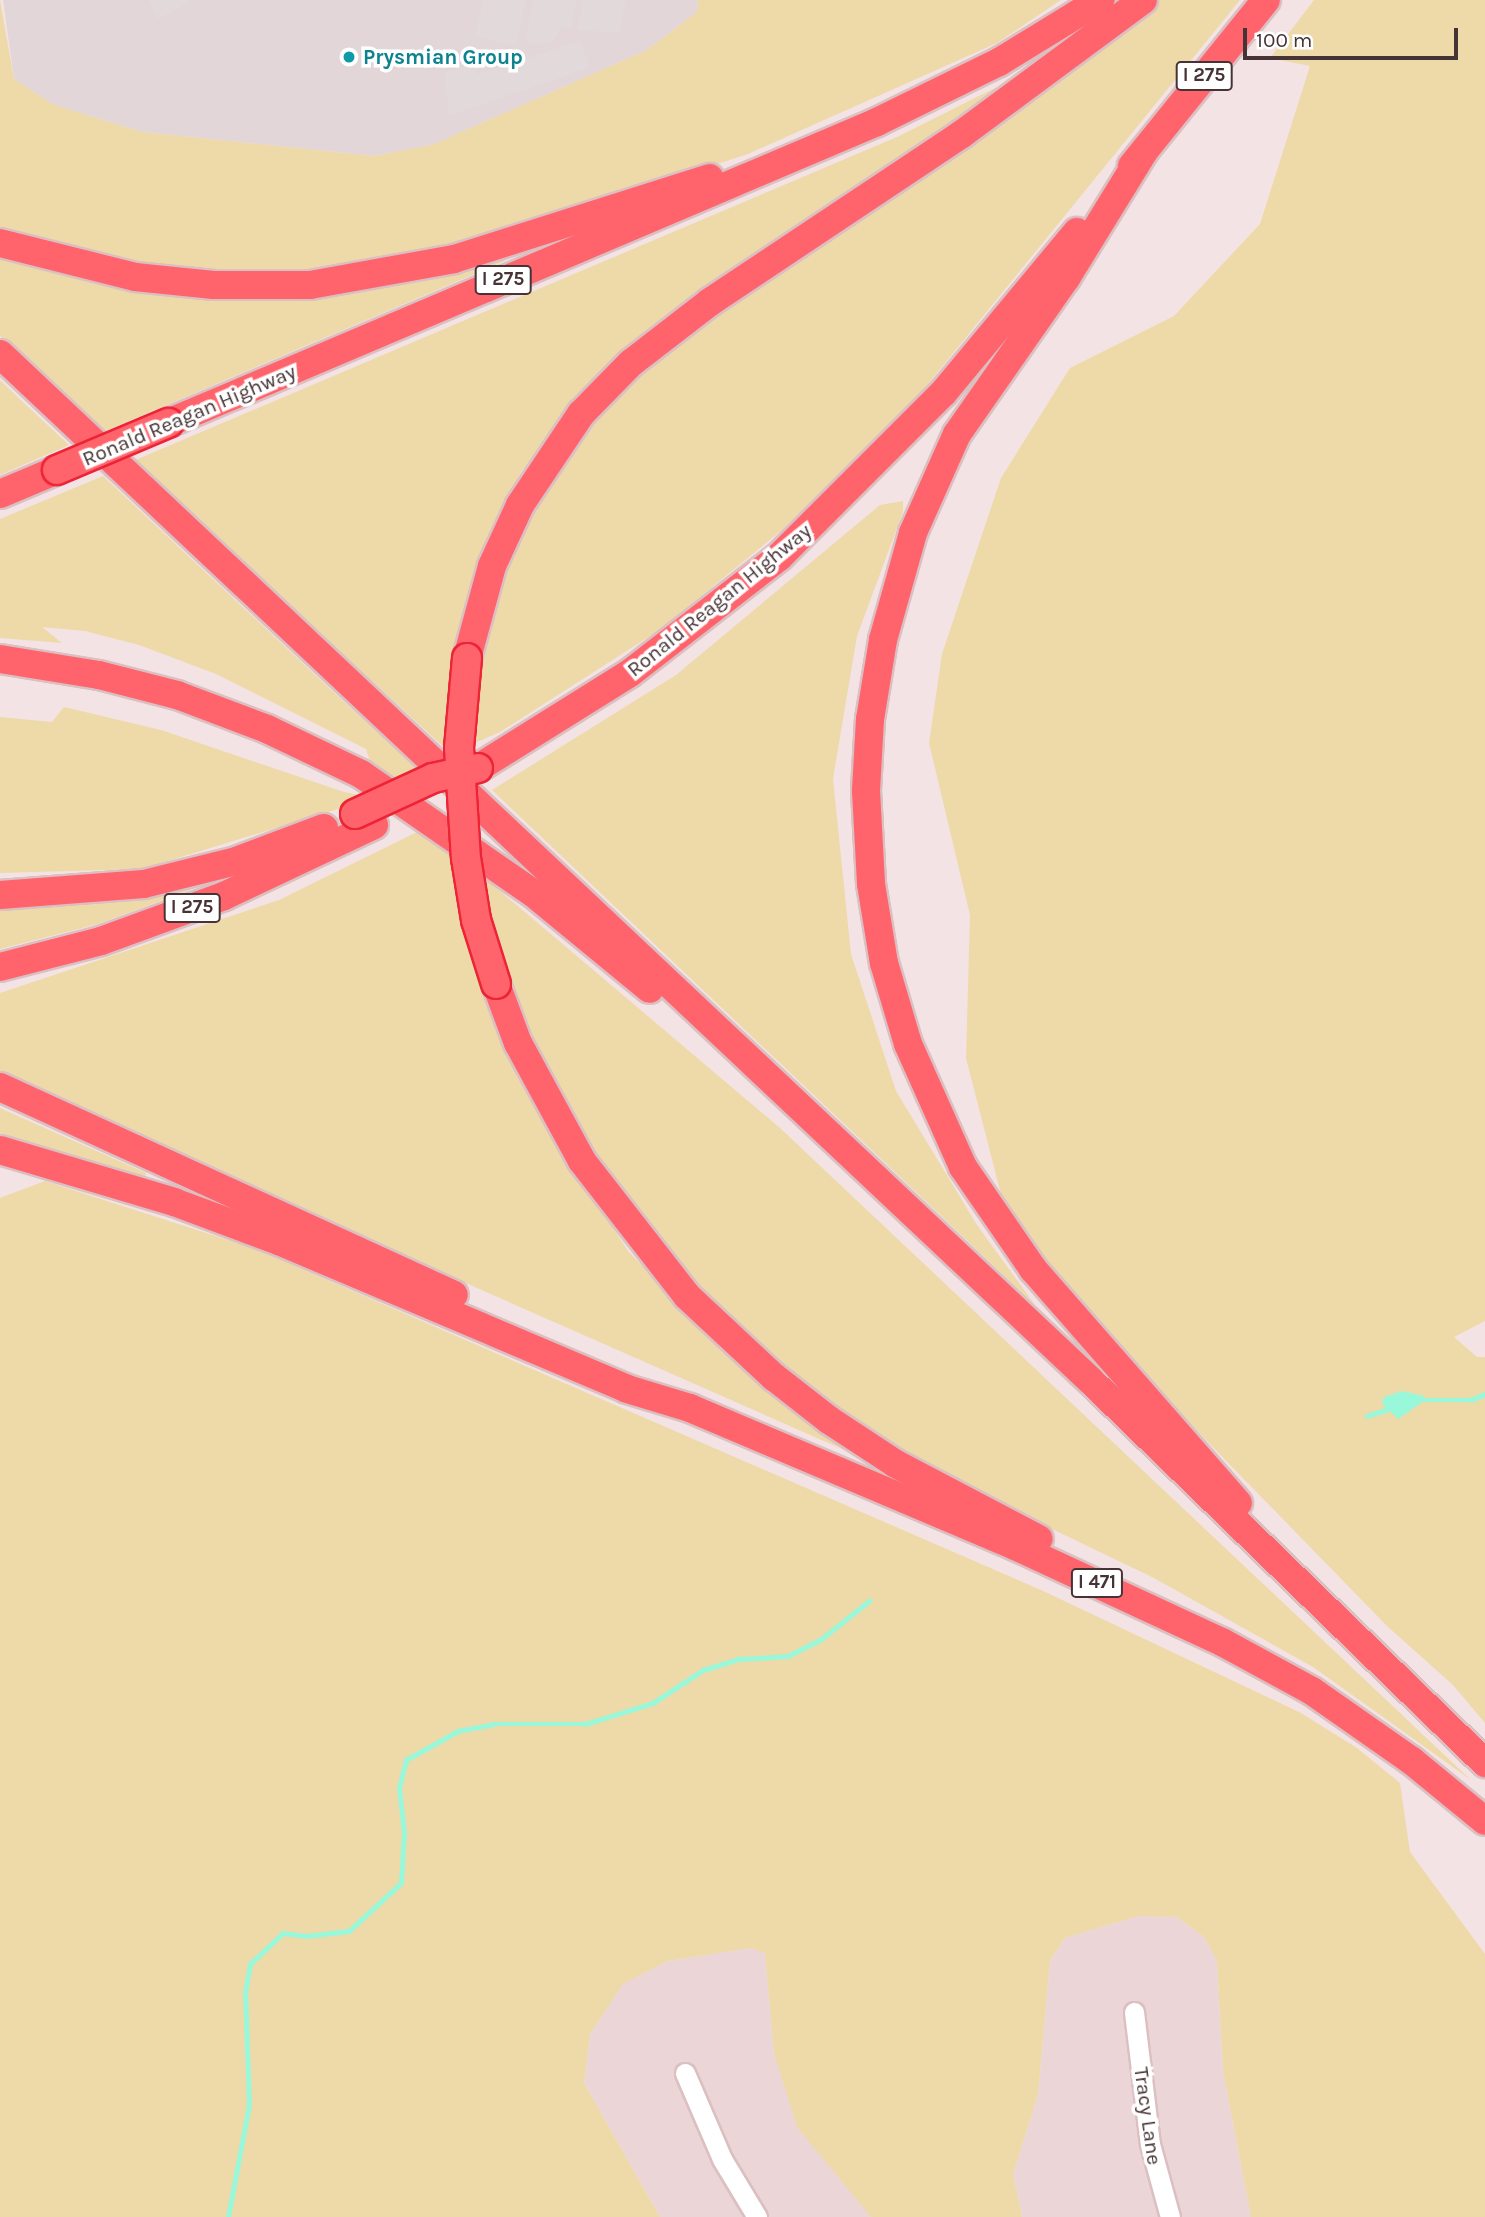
<!DOCTYPE html>
<style>
body{margin:0}
#map{position:relative;width:1485px;height:2217px;overflow:hidden;background:#f4e3e4;font-family:Karla,sans-serif}
div>[style]{position:absolute}
.residential>*{inset:0;background:#ecd5d6}
.industrial>*{inset:0;background:#e2d6d8}
.green>*{inset:0;background:#eddaa8}
.parking>*{inset:0;background:#e1d9da}
.water>*{inset:0;background:#99f7da}
.stream>*{height:4.5px;margin:-2.25px;padding:0 2.25px;transform-origin:2.25px;border-radius:2.25px;background:#99f7da}
.roads{filter:drop-shadow(2px 0 #dbbfc1) drop-shadow(-2px 0 #dbbfc1) drop-shadow(0 2px #dbbfc1) drop-shadow(0 -2px #dbbfc1)}
.minor>*{height:19px;margin:-9.5px;padding:0 9.5px;transform-origin:9.5px;border-radius:9.5px;background:#fff}
.highway>*{height:28px;margin:-14px;padding:0 14px;transform-origin:14px;border-radius:14px;background:#ff636c}
.bridges{filter:drop-shadow(2px 0 #ed2436) drop-shadow(-2px 0 #ed2436) drop-shadow(0 2px #ed2436) drop-shadow(0 -2px #ed2436)}
.highway-bridge>*{height:28px;margin:-14px;padding:0 14px;transform-origin:14px;border-radius:14px;background:#ff636c}
.dots>*{width:19px;height:19px;translate:-50% -50%;box-sizing:border-box;border:4px solid #fff;border-radius:50%}
span{translate:-50% -50%;white-space:nowrap;text-align:center;line-height:1.15;-webkit-text-stroke:7px #fff;paint-order:stroke}
.shield-label span{padding:2px 5px;background:#fff;border:2px solid;border-radius:5px;-webkit-text-stroke-width:0}
.shield-label{font-size:19px;color:#463335;font-weight:700}
.culture-label{font-size:21px;color:#0d838f;font-weight:700}
.left{translate:0 -50%;text-align:left}
.street-label{font-size:21px;color:#463335}
.scale{position:absolute;left:1243px;top:28px;width:215px;height:32px;box-sizing:border-box;border:4px solid #463335;border-top:0;padding-left:9px;font-size:21px;line-height:24px;white-space:nowrap;color:#463335;-webkit-text-stroke:5px #fff;paint-order:stroke}
</style>
<div id="map">
<div class="residential">
<i style="clip-path:polygon(1138px 1916px,1177px 1917px,1204px 1937px,1217px 1961px,1223px 2071px,1251px 2217px,1022px 2217px,1013px 2174px,1038px 2095px,1050px 1961px,1065px 1938px)"></i>
<i style="clip-path:polygon(751px 1948px,765px 1952px,774px 2053px,871px 2217px,660px 2217px,584px 2083px,590px 2034px,622px 1984px,668px 1961px)"></i>
</div>
<div class="industrial">
<i style="clip-path:polygon(3px 0,698px 0,697px 12px,647px 50px,432px 145px,374px 156px,142px 132px,54px 105px,14px 79px)"></i>
</div>
<div class="green">
<i style="clip-path:polygon(0 0,14px 79px,54px 105px,142px 132px,374px 156px,432px 145px,647px 50px,697px 12px,698px 0,1061px 0,997px 43px,748px 154px,491px 238px,344px 272px,161px 271px,18px 238px,0 229px)"></i>
<i style="clip-path:polygon(1159px 0,1240px 0,924px 389px,782px 530px,661px 629px,500px 732px,468px 746px,472px 691px,501px 572px,555px 464px,630px 377px,718px 306px,1118px 37px)"></i>
<i style="clip-path:polygon(1314px 0,1485px 0,1485px 1321px,1454px 1337px,1477px 1357px,1485px 1357px,1485px 1723px,1453px 1685px,1387px 1626px,1089px 1320px,1005px 1210px,966px 1058px,970px 915px,929px 743px,942px 654px,1001px 478px,1070px 368px,1174px 316px,1260px 224px,1310px 66px,1270px 58px)"></i>
<i style="clip-path:polygon(1045px 63px,945px 133px,741px 262px,600px 376px,521px 472px,485px 551px,448px 751px,133px 461px,897px 137px)"></i>
<i style="clip-path:polygon(0 253px,234px 296px,360px 291px,418px 280px,504px 254px,505px 261px,103px 432px,0 336px)"></i>
<i style="clip-path:polygon(0 380px,24px 403px,69px 445px,0 475px)"></i>
<i style="clip-path:polygon(103px 476px,342px 700px,423px 773px,400px 785px,371px 764px,366px 749px,216px 674px,139px 645px,85px 631px,42px 627px,62px 643px,0 638px,0 519px)"></i>
<i style="clip-path:polygon(903px 501px,903px 512px,857px 636px,833px 779px,851px 954px,896px 1091px,977px 1225px,1035px 1305px,492px 790px,676px 675px,880px 505px)"></i>
<i style="clip-path:polygon(64px 707px,161px 730px,344px 792px,374px 798px,142px 869px,0 873px,0 717px,52px 722px)"></i>
<i style="clip-path:polygon(421px 830px,452px 851px,566px 1155px,628px 1251px,699px 1324px,876px 1464px,221px 1175px,0 1071px,0 993px,279px 900px)"></i>
<i style="clip-path:polygon(474px 869px,780px 1128px,1471px 1780px,1313px 1667px,1152px 1577px,908px 1460px,795px 1384px,681px 1278px,602px 1178px,533px 1053px,504px 983px)"></i>
<i style="clip-path:polygon(215px 881px,98px 924px,0 949px,0 909px,91px 904px)"></i>
<i style="clip-path:polygon(0 1108px,146px 1173px,145px 1183px,0 1141px)"></i>
<i style="clip-path:polygon(45px 1181px,256px 1249px,1041px 1590px,1301px 1713px,1357px 1748px,1400px 1783px,1410px 1852px,1485px 1954px,1485px 2217px,1251px 2217px,1223px 2071px,1217px 1961px,1204px 1937px,1177px 1917px,1138px 1916px,1065px 1938px,1050px 1961px,1038px 2095px,1013px 2174px,1022px 2217px,871px 2217px,797px 2127px,774px 2053px,765px 1953px,751px 1948px,668px 1961px,623px 1984px,590px 2034px,584px 2083px,660px 2217px,0 2217px,0 1198px)"></i>
</div>
<div class="parking">
<i style="clip-path:polygon(149px 0,193px 0,158px 19px)"></i>
<i style="clip-path:polygon(483px 0,526px 0,516px 45px,475px 36px)"></i>
<i style="clip-path:polygon(533px 0,577px 0,571px 28px,561px 27px,554px 41px,535px 45px,525px 41px)"></i>
<i style="clip-path:polygon(583px 0,626px 0,619px 33px,577px 30px)"></i>
<i style="clip-path:polygon(581px 41px,590px 67px,449px 116px,444px 73px,474px 62px,477px 74px)"></i>
</div>
<div class="water">
<i style="clip-path:polygon(1402px 1391px,1424px 1396px,1424px 1401px,1398px 1419px,1382px 1404px,1384px 1397px)"></i>
</div>
<div class="stream">
<i style="left:1421px;top:1400px;width:50px"></i>
<i style="left:1471px;top:1400px;width:15px;rotate:-23deg"></i>
<i style="left:1367px;top:1416px;width:22px;rotate:-18deg"></i>
<i style="left:228px;top:2217px;width:114px;rotate:-79.4deg"></i>
<i style="left:249px;top:2105px;width:112px;rotate:-92deg"></i>
<i style="left:245px;top:1993px;width:29px;rotate:-80deg"></i>
<i style="left:250px;top:1964px;width:45px;rotate:-43.2deg"></i>
<i style="left:283px;top:1933px;width:23px;rotate:7deg"></i>
<i style="left:306px;top:1936px;width:43px;rotate:-6.6deg"></i>
<i style="left:349px;top:1931px;width:71px;rotate:-42.7deg"></i>
<i style="left:401px;top:1883px;width:50px;rotate:-86.6deg"></i>
<i style="left:404px;top:1833px;width:45px;rotate:-96.3deg"></i>
<i style="left:399px;top:1788px;width:29px;rotate:-76deg"></i>
<i style="left:406px;top:1760px;width:60px;rotate:-29.1deg"></i>
<i style="left:458px;top:1731px;width:37px;rotate:-11deg"></i>
<i style="left:494px;top:1724px;width:92px"></i>
<i style="left:586px;top:1724px;width:70px;rotate:-17.4deg"></i>
<i style="left:653px;top:1703px;width:60px;rotate:-33.4deg"></i>
<i style="left:703px;top:1670px;width:39px;rotate:-17deg"></i>
<i style="left:740px;top:1659px;width:48px;rotate:-3.6deg"></i>
<i style="left:788px;top:1656px;width:36px;rotate:-27deg"></i>
<i style="left:820px;top:1640px;width:63px;rotate:-38.5deg"></i>
</div>
<div class="roads">
<div class="minor">
<i style="left:1134px;top:2012px;width:133px;rotate:83.1deg"></i>
<i style="left:1150px;top:2144px;width:76px;rotate:74.7deg"></i>
<i style="left:685px;top:2073px;width:94px;rotate:66.7deg"></i>
<i style="left:722px;top:2159px;width:68px;rotate:58.9deg"></i>
</div>
<div class="highway">
<i style="left:1143px;top:153px;width:147px;rotate:121.6deg"></i>
<i style="left:1066px;top:278px;width:190px;rotate:124.9deg"></i>
<i style="left:957px;top:434px;width:108px;rotate:114deg"></i>
<i style="left:913px;top:533px;width:111px;rotate:105.7deg"></i>
<i style="left:883px;top:640px;width:80px;rotate:99.3deg"></i>
<i style="left:870px;top:719px;width:72px;rotate:93.2deg"></i>
<i style="left:866px;top:791px;width:93px;rotate:86.9deg"></i>
<i style="left:871px;top:884px;width:80px;rotate:80.7deg"></i>
<i style="left:884px;top:963px;width:84px;rotate:73.5deg"></i>
<i style="left:908px;top:1044px;width:135px;rotate:65.9deg"></i>
<i style="left:963px;top:1167px;width:124px;rotate:55.5deg"></i>
<i style="left:1033px;top:1269px;width:311px;rotate:48.8deg"></i>
<i style="left:1132px;top:166px;width:213px;rotate:-51.1deg"></i>
<i style="left:0;top:243px;width:139px;rotate:14.1deg"></i>
<i style="left:135px;top:277px;width:79px;rotate:5.8deg"></i>
<i style="left:214px;top:285px;width:96px"></i>
<i style="left:310px;top:285px;width:146px;rotate:-10.2deg"></i>
<i style="left:454px;top:259px;width:268px;rotate:-17.6deg"></i>
<i style="left:0;top:354px;width:1498px;rotate:43.27deg"></i>
<i style="left:1091px;top:1381px;width:549px;rotate:44.11deg"></i>
<i style="left:168px;top:423px;width:770px;rotate:-23deg"></i>
<i style="left:877px;top:122px;width:136px;rotate:-26.2deg"></i>
<i style="left:999px;top:62px;width:119px;rotate:-31.5deg"></i>
<i style="left:0;top:494px;width:62px;rotate:-22.8deg"></i>
<i style="left:467px;top:658px;width:95px;rotate:-74.8deg"></i>
<i style="left:492px;top:566px;width:67px;rotate:-65.3deg"></i>
<i style="left:520px;top:505px;width:110px;rotate:-56.2deg"></i>
<i style="left:581px;top:414px;width:71px;rotate:-45.6deg"></i>
<i style="left:631px;top:363px;width:100px;rotate:-37.7deg"></i>
<i style="left:710px;top:302px;width:303px;rotate:-33.7deg"></i>
<i style="left:962px;top:134px;width:225px;rotate:-36.5deg"></i>
<i style="left:0;top:659px;width:100px;rotate:9.2deg"></i>
<i style="left:99px;top:675px;width:81px;rotate:14.4deg"></i>
<i style="left:177px;top:695px;width:96px;rotate:20.7deg"></i>
<i style="left:267px;top:729px;width:104px;rotate:25.6deg"></i>
<i style="left:361px;top:774px;width:209px;rotate:34.7deg"></i>
<i style="left:533px;top:893px;width:151px;rotate:39.4deg"></i>
<i style="left:478px;top:768px;width:179px;rotate:-32deg"></i>
<i style="left:630px;top:673px;width:189px;rotate:-37.9deg"></i>
<i style="left:779px;top:557px;width:233px;rotate:-45deg"></i>
<i style="left:944px;top:392px;width:208px;rotate:-50.3deg"></i>
<i style="left:0;top:895px;width:144px;rotate:-4.4deg"></i>
<i style="left:144px;top:884px;width:95px;rotate:-14deg"></i>
<i style="left:236px;top:861px;width:94px;rotate:-20.6deg"></i>
<i style="left:0;top:967px;width:104px;rotate:-14.4deg"></i>
<i style="left:101px;top:941px;width:131px;rotate:-20.1deg"></i>
<i style="left:224px;top:896px;width:166px;rotate:-25.3deg"></i>
<i style="left:496px;top:984px;width:63px;rotate:69.6deg"></i>
<i style="left:518px;top:1043px;width:134px;rotate:61.5deg"></i>
<i style="left:582px;top:1161px;width:171px;rotate:52.1deg"></i>
<i style="left:687px;top:1296px;width:119px;rotate:43deg"></i>
<i style="left:774px;top:1377px;width:70px;rotate:38deg"></i>
<i style="left:829px;top:1420px;width:80px;rotate:33.3deg"></i>
<i style="left:896px;top:1464px;width:161px;rotate:27.7deg"></i>
<i style="left:0;top:1087px;width:499px;rotate:24.6deg"></i>
<i style="left:0;top:1150px;width:182px;rotate:16.6deg"></i>
<i style="left:174px;top:1202px;width:112px;rotate:20.4deg"></i>
<i style="left:279px;top:1241px;width:378px;rotate:23deg"></i>
<i style="left:627px;top:1389px;width:66px;rotate:16.8deg"></i>
<i style="left:690px;top:1408px;width:353px;rotate:23deg"></i>
<i style="left:1015px;top:1546px;width:228px;rotate:24.9deg"></i>
<i style="left:1222px;top:1642px;width:102px;rotate:28.6deg"></i>
<i style="left:1312px;top:1691px;width:122px;rotate:35deg"></i>
<i style="left:1412px;top:1761px;width:94px;rotate:39.4deg"></i>
</div>
</div>
<div class="bridges">
<div class="highway-bridge">
<i style="left:57px;top:470px;width:121px;rotate:-22.9deg"></i>
<i style="left:467px;top:658px;width:90px;rotate:95.1deg"></i>
<i style="left:459px;top:748px;width:110px;rotate:86.4deg"></i>
<i style="left:466px;top:858px;width:63px;rotate:80.8deg"></i>
<i style="left:476px;top:920px;width:67px;rotate:72.6deg"></i>
<i style="left:355px;top:814px;width:86px;rotate:-24.8deg"></i>
<i style="left:433px;top:778px;width:46px;rotate:-12.5deg"></i>
</div>
</div>
<div class="dots">
<i style="left:349px;top:57px;background:#0f9aa8"></i>
</div>
<div class="shield-label">
<span style="left:1204px;top:76px">I 275</span>
<span style="left:503px;top:280px">I 275</span>
<span style="left:192px;top:908px">I 275</span>
<span style="left:1097px;top:1583px">I 471</span>
</div>
<div class="culture-label">
<span class="left" style="left:363px;top:57px">Prysmian Group</span>
</div>
<div class="street-label">
<span style="left:189px;top:415px;rotate:-23deg">Ronald Reagan Highway</span>
<span style="left:719px;top:600px;rotate:-39deg">Ronald Reagan Highway</span>
<span style="left:1148px;top:2116px;rotate:82deg">Tracy Lane</span>
</div>
<div class="scale">100 m</div>
</div>
